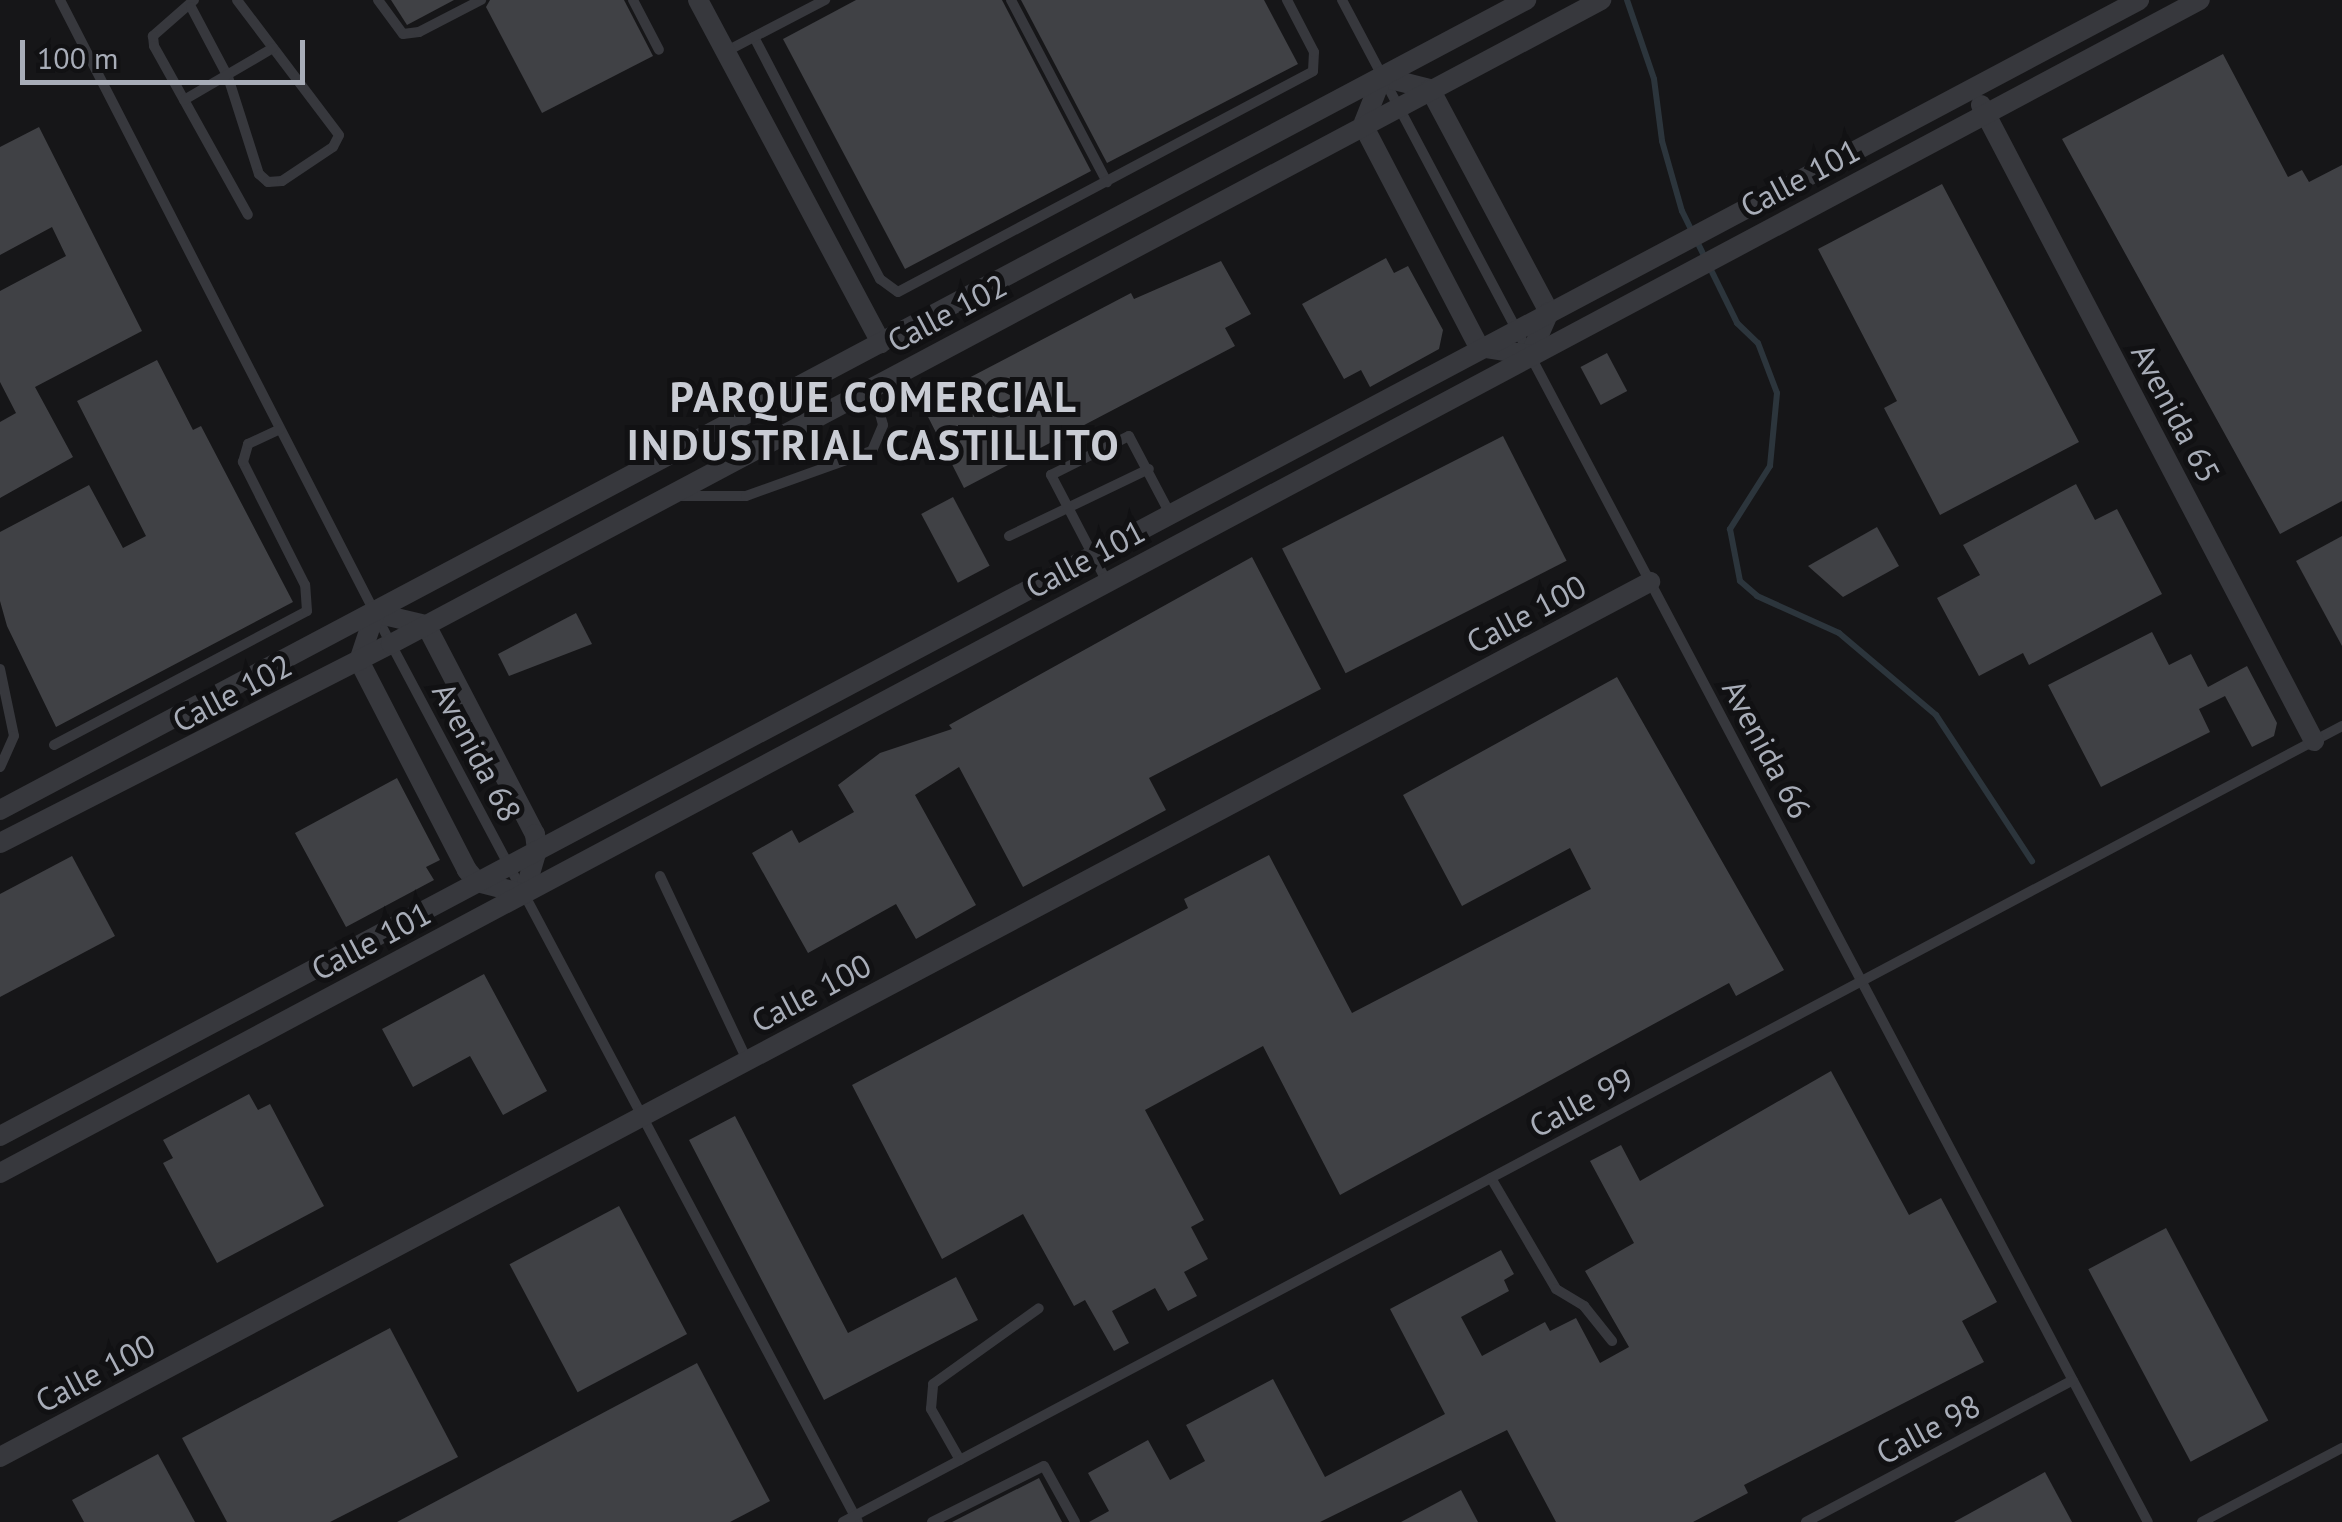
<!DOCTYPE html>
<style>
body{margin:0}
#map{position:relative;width:2342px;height:1522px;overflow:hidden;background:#161618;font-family:"PT Sans",sans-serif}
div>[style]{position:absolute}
.stream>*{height:6px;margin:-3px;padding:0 3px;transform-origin:3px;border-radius:3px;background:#2c353c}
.building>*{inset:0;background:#404145;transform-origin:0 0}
.service>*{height:10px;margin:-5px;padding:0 5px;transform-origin:5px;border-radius:5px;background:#37383d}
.minor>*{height:20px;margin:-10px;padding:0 10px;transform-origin:10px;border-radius:10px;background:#37383d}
span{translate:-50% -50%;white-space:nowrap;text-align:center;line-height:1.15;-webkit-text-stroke:10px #111113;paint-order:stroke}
.street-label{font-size:32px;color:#a8adb8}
.district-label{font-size:42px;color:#c9ccd4;font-weight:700;letter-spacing:2.5px}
.scale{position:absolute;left:20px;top:40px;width:285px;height:45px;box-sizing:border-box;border:5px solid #a8adb8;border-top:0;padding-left:12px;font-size:30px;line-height:35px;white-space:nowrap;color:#a8adb8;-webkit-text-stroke:8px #111113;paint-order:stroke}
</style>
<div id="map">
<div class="stream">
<i style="left:1627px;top:0;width:83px;rotate:71.1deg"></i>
<i style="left:1654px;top:79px;width:63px;rotate:82.6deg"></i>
<i style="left:1662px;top:141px;width:73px;rotate:74.1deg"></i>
<i style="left:1682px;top:211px;width:125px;rotate:63.8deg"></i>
<i style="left:1737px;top:323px;width:29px;rotate:44deg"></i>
<i style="left:1758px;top:343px;width:53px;rotate:69.2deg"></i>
<i style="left:1777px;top:393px;width:73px;rotate:95.5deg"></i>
<i style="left:1770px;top:466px;width:75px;rotate:122.4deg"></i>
<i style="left:1730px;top:529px;width:53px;rotate:79.1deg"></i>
<i style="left:1740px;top:581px;width:23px;rotate:41deg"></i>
<i style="left:1757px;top:596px;width:90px;rotate:24.3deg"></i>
<i style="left:1839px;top:633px;width:127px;rotate:40.2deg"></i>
<i style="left:1936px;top:715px;width:175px;rotate:56.7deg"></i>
</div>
<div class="building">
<i style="clip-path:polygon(391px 0,454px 0,407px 25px)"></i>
<i style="clip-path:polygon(490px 0,624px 0,653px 56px,542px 113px,486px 7px)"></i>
<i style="clip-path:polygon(856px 0,1002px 0,1091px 171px,905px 269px,783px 39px)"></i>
<i style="clip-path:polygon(1021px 0,1264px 0,1298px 64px,1107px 163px)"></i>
<i style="clip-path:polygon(2223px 54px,2288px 177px,2302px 170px,2309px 182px,2342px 165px,2342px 501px,2280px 534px,2062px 139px)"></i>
<i style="clip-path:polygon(39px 127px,142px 331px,35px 387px,73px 457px,0 498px,0 422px,16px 413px,0 382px,0 291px,66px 256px,52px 227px,0 255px,0 147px)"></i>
<i style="clip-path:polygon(1942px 184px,2079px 442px,1940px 515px,1884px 408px,1897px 401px,1818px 249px)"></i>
<i style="clip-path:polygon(1386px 258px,1394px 273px,1408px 266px,1443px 330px,1439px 349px,1370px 387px,1361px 370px,1344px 379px,1302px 304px)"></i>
<i style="clip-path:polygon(1221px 261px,1251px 314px,1225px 328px,1235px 346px,964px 488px,921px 403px,1131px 293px,1134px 299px)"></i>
<i style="left:1607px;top:353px;width:43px;height:30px;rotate:62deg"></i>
<i style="clip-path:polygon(157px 360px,193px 430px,201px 426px,293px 602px,56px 727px,7px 626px,0 601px,0 532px,89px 485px,123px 548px,146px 536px,77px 401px)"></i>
<i style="left:1503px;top:436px;width:140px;height:248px;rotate:63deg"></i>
<i style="clip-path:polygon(2076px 484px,2095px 520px,2117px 509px,2162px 594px,2029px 665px,2023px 653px,1979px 676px,1937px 598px,1980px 575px,1963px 545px)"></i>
<i style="left:953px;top:497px;width:78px;height:36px;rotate:62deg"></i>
<i style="clip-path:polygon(1877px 527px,1899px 566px,1843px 597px,1808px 566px)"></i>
<i style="clip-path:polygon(2342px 536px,2342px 646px,2296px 561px)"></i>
<i style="clip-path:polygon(1252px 557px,1321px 689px,1149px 778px,1166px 810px,1023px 887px,959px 767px,915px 795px,976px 905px,916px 939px,896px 904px,808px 953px,752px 853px,792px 830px,799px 843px,854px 812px,838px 785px,880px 753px,952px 729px,949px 725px)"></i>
<i style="clip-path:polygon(576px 613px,592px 644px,509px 676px,498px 654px)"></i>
<i style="clip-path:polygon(2152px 632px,2169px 665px,2191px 654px,2208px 687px,2247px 666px,2277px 723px,2274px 736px,2252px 747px,2225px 696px,2199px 709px,2210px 732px,2101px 787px,2048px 685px)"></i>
<i style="clip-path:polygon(1617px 677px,1784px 970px,1736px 996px,1729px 983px,1340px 1195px,1263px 1046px,1145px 1110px,1204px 1220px,1191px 1227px,1208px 1259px,1184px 1272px,1197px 1296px,1168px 1311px,1155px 1288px,1112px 1311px,1129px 1343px,1114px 1351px,1085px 1300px,1074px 1306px,1023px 1214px,942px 1259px,852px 1085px,1188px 908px,1184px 899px,1269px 855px,1352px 1013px,1591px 889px,1570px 848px,1462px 906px,1403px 795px)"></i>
<i style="clip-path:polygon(397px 778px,440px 860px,426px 867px,434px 880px,346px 927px,295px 833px)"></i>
<i style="clip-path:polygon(72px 856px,115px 936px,0 997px,0 894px)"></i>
<i style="clip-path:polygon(484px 974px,547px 1091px,503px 1115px,470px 1056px,413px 1087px,382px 1029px)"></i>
<i style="clip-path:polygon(1831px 1071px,1909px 1215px,1941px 1198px,1997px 1302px,1962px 1321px,1984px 1362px,1744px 1485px,1748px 1493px,1693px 1522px,1556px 1522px,1507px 1430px,1320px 1522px,1089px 1522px,1109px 1511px,1088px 1473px,1148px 1440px,1170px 1480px,1205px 1461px,1186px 1425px,1273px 1379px,1325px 1477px,1445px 1414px,1390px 1309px,1501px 1250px,1514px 1274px,1504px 1280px,1509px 1291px,1461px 1317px,1482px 1356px,1545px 1322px,1550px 1331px,1576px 1318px,1600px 1363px,1629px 1347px,1585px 1271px,1634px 1243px,1590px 1161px,1621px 1145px,1640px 1181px)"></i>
<i style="clip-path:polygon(249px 1094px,258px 1110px,270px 1104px,324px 1206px,217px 1263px,163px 1163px,173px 1158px,163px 1140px)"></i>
<i style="clip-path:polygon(735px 1116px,848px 1333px,956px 1277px,978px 1320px,824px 1400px,689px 1140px)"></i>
<i style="left:619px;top:1206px;width:145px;height:124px;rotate:62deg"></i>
<i style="left:2166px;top:1228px;width:218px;height:88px;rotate:62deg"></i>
<i style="clip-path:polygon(390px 1328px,458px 1457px,330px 1522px,227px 1522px,182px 1438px)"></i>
<i style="clip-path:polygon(697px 1363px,770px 1501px,730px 1522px,397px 1522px)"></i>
<i style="clip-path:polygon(158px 1454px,195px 1522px,84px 1522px,72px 1500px)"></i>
<i style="clip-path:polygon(2045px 1472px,2072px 1522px,1954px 1522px)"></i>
<i style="clip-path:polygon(1039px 1478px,1062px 1522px,952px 1522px)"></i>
<i style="clip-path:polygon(1461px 1490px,1478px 1522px,1401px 1522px)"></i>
</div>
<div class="service">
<i style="left:60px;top:0;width:724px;rotate:62.8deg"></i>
<i style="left:391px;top:644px;width:994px;rotate:61.99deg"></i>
<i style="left:194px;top:0;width:55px;rotate:138.7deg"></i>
<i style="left:153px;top:36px;width:10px;rotate:84deg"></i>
<i style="left:154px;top:46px;width:193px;rotate:60.9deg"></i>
<i style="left:378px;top:0;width:42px;rotate:53.7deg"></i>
<i style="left:403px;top:34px;width:16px;rotate:-7deg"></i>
<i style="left:419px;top:32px;width:70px;rotate:-27.3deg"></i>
<i style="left:633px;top:0;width:56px;rotate:62.5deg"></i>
<i style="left:1011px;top:0;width:206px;rotate:62.2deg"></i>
<i style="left:1342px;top:0;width:1722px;rotate:62.1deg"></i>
<i style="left:191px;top:7px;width:79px;rotate:62.1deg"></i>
<i style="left:228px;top:77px;width:102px;rotate:72.3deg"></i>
<i style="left:259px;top:174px;width:12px;rotate:42deg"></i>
<i style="left:268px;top:182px;width:14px;rotate:-4deg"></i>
<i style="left:282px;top:181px;width:61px;rotate:-33.7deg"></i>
<i style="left:333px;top:147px;width:13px;rotate:-63deg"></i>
<i style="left:339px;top:135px;width:169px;rotate:-127.1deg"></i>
<i style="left:754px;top:37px;width:273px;rotate:62.5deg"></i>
<i style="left:880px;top:279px;width:22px;rotate:36deg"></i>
<i style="left:898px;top:292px;width:470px;rotate:-28deg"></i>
<i style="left:1313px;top:71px;width:19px;rotate:-87deg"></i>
<i style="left:1314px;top:52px;width:59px;rotate:-117.4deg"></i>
<i style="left:725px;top:52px;width:113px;rotate:-27.5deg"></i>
<i style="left:184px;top:100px;width:103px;rotate:-30.3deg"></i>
<i style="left:676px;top:496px;width:70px"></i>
<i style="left:746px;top:496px;width:134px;rotate:-19.7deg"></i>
<i style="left:872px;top:451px;width:28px;rotate:-67deg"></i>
<i style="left:883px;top:425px;width:39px;rotate:-105deg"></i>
<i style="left:1009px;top:536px;width:155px;rotate:-25.6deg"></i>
<i style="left:1107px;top:582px;width:121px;rotate:-117.6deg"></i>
<i style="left:1051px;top:475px;width:87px;rotate:-26.6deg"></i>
<i style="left:1129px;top:436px;width:86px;rotate:62.2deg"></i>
<i style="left:0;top:669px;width:68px;rotate:78.2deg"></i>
<i style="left:14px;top:736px;width:34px;rotate:114deg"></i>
<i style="left:54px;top:745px;width:286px;rotate:-27.9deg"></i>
<i style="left:307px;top:611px;width:26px;rotate:-94deg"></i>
<i style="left:305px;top:585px;width:138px;rotate:-116.8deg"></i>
<i style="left:243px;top:462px;width:19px;rotate:-74deg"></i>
<i style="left:248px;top:444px;width:35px;rotate:-25deg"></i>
<i style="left:660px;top:876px;width:204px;rotate:64.7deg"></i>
<i style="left:1491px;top:1178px;width:129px;rotate:59.6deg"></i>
<i style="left:1556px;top:1289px;width:33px;rotate:31deg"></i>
<i style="left:1584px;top:1306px;width:45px;rotate:51.3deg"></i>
<i style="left:960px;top:1460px;width:59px;rotate:-119.6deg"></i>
<i style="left:931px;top:1409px;width:25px;rotate:-85deg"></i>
<i style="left:933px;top:1384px;width:130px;rotate:-35.6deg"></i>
<i style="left:843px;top:1522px;width:1697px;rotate:-27.97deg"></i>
<i style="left:932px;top:1522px;width:125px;rotate:-26.6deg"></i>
<i style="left:1044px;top:1466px;width:64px;rotate:61deg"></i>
<i style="left:1806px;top:1522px;width:302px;rotate:-28deg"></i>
<i style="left:2202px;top:1522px;width:158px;rotate:-27.9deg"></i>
</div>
<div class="minor">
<i style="left:698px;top:0;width:389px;rotate:61.9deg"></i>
<i style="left:1382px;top:77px;width:49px;rotate:14deg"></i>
<i style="left:1430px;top:89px;width:253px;rotate:61.9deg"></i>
<i style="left:1549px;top:312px;width:47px;rotate:113.8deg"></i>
<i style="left:1530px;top:355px;width:52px;rotate:-171.1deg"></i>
<i style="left:1479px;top:347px;width:250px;rotate:-117.6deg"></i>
<i style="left:1363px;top:125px;width:52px;rotate:-68.4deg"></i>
<i style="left:1981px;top:105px;width:718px;rotate:62.36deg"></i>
<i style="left:375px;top:613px;width:52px;rotate:13.2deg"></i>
<i style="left:426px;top:625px;width:236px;rotate:62.5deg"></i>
<i style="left:535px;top:834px;width:16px;rotate:83deg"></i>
<i style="left:537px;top:850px;width:46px;rotate:106.5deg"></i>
<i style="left:524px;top:894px;width:49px;rotate:-165.7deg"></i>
<i style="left:477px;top:882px;width:16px;rotate:-130deg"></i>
<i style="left:467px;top:870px;width:235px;rotate:-117.3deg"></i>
<i style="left:359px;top:661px;width:51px;rotate:-71.6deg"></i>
<i style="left:0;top:810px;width:1728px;rotate:-27.96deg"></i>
<i style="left:0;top:843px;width:439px;rotate:-27deg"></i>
<i style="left:391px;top:644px;width:1371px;rotate:-28.02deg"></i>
<i style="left:0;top:1136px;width:2422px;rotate:-27.97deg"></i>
<i style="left:0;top:1173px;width:2493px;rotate:-28.07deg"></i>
<i style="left:0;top:1457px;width:1868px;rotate:-27.94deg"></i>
</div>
<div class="street-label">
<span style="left:1800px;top:178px;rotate:-28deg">Calle 101</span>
<span style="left:947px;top:313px;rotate:-28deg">Calle 102</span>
<span style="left:2176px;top:413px;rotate:62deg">Avenida 65</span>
<span style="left:1085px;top:559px;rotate:-28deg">Calle 101</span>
<span style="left:1526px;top:614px;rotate:-28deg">Calle 100</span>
<span style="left:232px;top:693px;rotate:-28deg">Calle 102</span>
<span style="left:1767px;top:749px;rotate:62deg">Avenida 66</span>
<span style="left:477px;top:752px;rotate:62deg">Avenida 68</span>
<span style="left:371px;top:941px;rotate:-28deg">Calle 101</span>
<span style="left:811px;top:993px;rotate:-28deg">Calle 100</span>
<span style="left:1581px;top:1102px;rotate:-28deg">Calle 99</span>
<span style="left:95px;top:1373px;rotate:-28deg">Calle 100</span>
<span style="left:1928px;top:1429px;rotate:-28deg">Calle 98</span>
</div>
<div class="district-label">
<span style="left:874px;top:421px">PARQUE COMERCIAL<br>INDUSTRIAL CASTILLITO</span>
</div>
<div class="scale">100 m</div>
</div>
